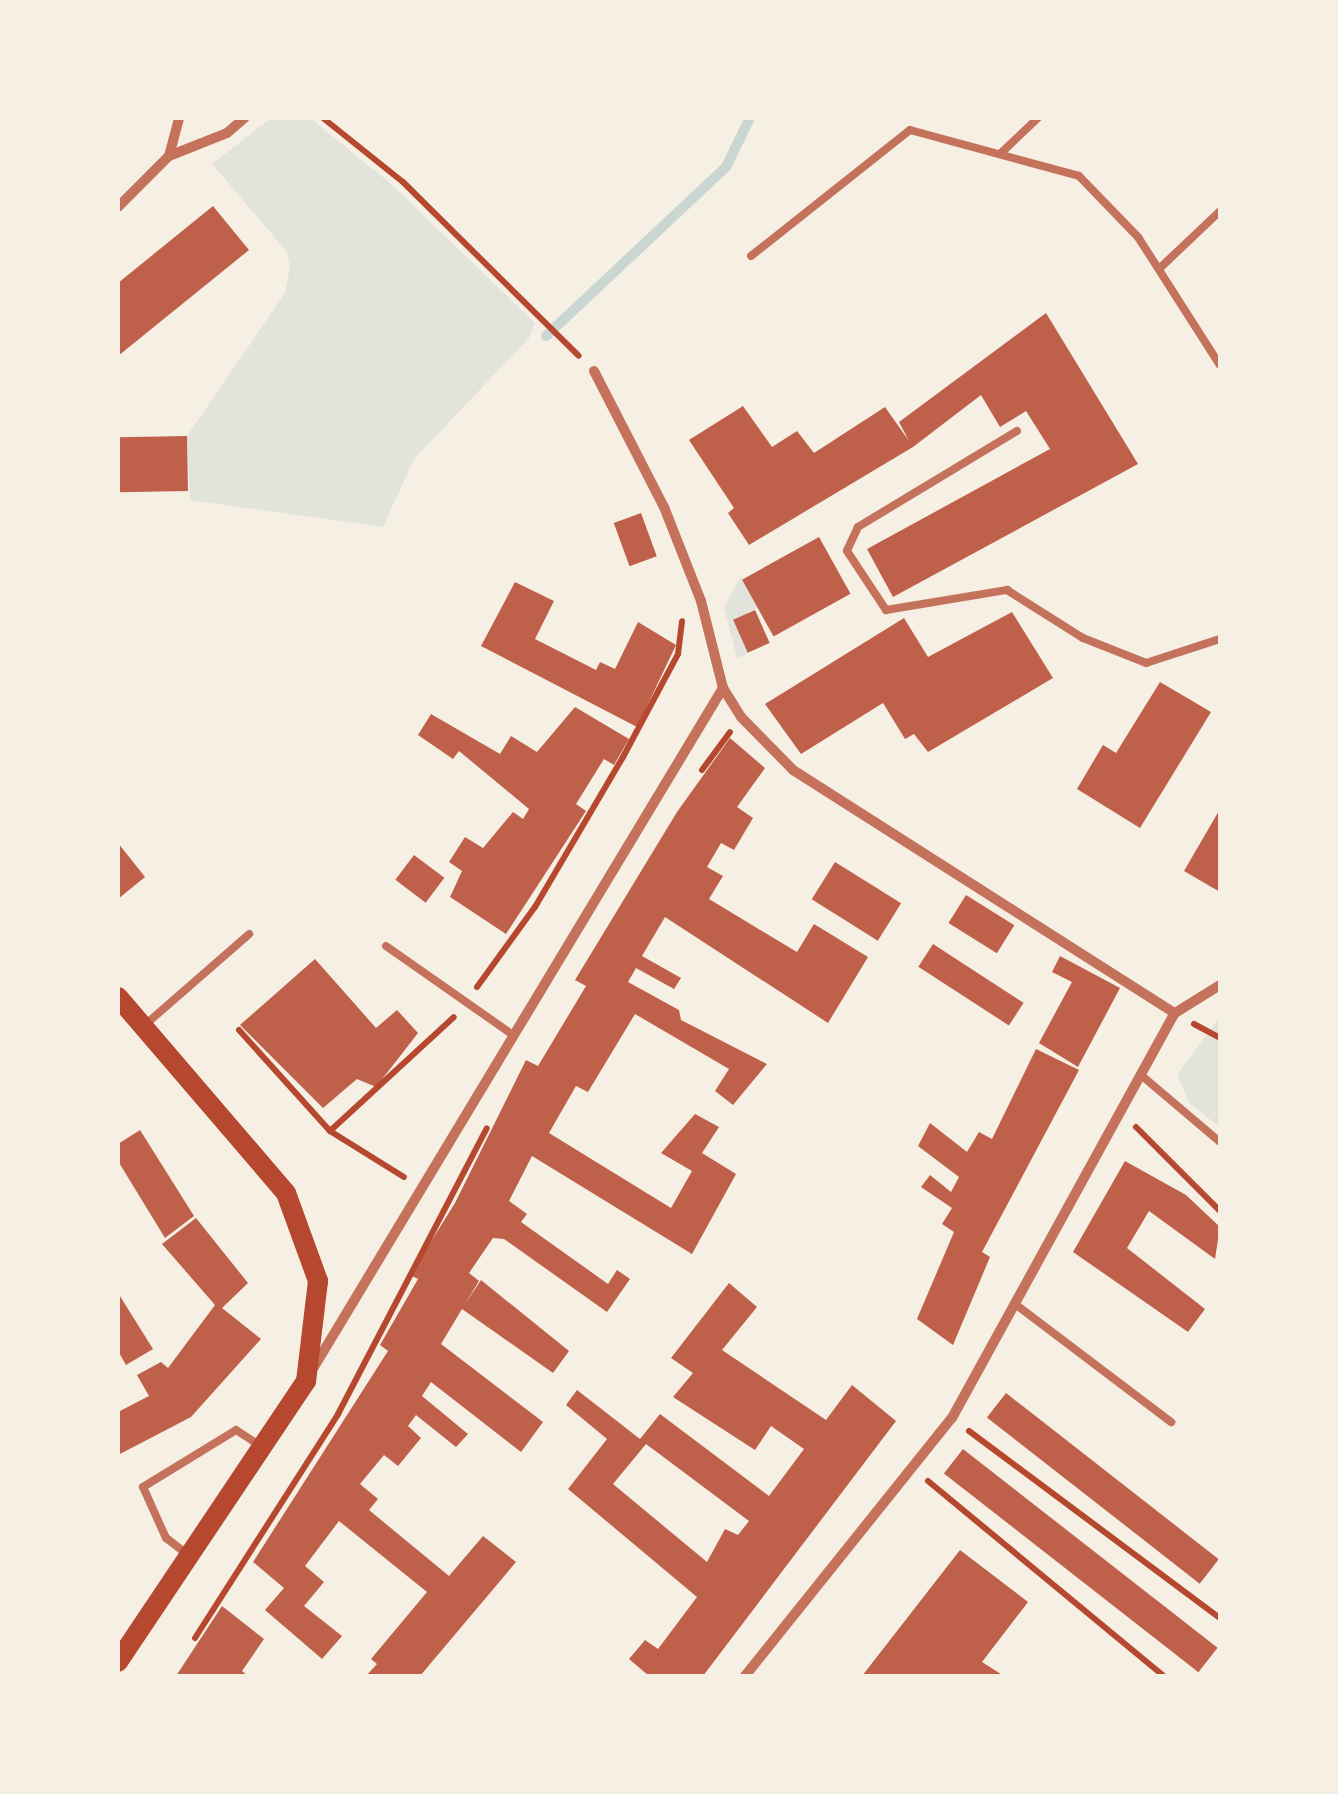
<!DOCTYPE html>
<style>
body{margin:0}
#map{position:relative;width:1338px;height:1794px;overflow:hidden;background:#f6efe4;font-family:"Varela Round",sans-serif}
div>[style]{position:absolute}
.green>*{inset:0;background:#e2e4dc}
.stream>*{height:10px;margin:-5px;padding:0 5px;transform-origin:5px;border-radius:5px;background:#c9d6d2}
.building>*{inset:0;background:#bf614a;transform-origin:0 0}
.path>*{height:6px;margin:-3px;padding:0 3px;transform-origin:3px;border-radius:3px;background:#b5482f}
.service>*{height:8px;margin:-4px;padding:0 4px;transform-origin:4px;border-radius:4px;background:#c5725c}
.minor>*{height:10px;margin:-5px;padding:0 5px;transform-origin:5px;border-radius:5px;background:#c5725c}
.secondary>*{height:20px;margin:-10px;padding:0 10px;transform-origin:10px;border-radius:10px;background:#b5482f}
span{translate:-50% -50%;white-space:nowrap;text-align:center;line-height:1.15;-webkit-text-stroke:8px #f6efe4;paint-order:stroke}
.frame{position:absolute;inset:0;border:120px solid #f6efe4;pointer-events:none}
</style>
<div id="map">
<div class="green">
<i style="clip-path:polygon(271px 118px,310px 118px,390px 183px,535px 323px,529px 338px,414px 459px,383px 527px,190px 500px,187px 436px,285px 293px,290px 267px,287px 252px,212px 164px)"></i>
<i style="clip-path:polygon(741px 577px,759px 607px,733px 620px,748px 653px,737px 658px,724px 607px)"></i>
<i style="clip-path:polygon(1220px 1016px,1220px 1127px,1190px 1104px,1177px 1075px)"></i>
</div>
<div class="stream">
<i style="left:546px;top:336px;width:247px;rotate:-43.2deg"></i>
<i style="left:726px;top:167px;width:55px;rotate:-63.9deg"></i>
</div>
<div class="building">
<i style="clip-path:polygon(213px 206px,249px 250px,118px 356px,118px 283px)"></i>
<i style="clip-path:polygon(1046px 313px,1138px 464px,893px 597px,867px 549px,1050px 449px,1026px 411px,1000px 427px,981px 395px,913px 447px,749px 545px,728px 513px,734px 508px,689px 440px,743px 406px,772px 447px,797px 431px,814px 453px,885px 407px,909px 441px,899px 422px)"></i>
<i style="left:187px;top:436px;width:55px;height:69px;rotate:89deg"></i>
<i style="left:641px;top:513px;width:46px;height:29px;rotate:70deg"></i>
<i style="left:819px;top:537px;width:65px;height:88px;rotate:61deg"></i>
<i style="clip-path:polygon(515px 582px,554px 601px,535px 639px,596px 670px,600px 662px,615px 669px,638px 622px,676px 645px,637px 727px,481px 646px)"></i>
<i style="left:755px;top:610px;width:36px;height:24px;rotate:66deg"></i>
<i style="clip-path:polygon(1012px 612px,1053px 678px,928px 752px,914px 734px,905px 739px,883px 703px,801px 754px,765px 704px,904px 618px,928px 657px)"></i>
<i style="clip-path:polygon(1160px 682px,1211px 712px,1140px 828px,1077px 789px,1103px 745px,1116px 753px)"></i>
<i style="clip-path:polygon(575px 707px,629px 739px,614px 765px,604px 759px,576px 804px,586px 811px,506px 934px,450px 897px,462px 871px,449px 862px,465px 837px,483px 848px,513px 812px,523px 819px,529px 809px,459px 751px,453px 759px,418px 735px,431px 714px,500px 754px,511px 736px,537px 752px)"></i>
<i style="clip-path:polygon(730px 738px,765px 768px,737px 807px,753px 818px,734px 850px,721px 843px,707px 867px,723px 876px,709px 899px,797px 952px,814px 924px,868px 957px,828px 1023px,665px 917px,642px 956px,681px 978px,674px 989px,636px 968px,628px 982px,679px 1010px,681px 1020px,767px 1064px,733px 1105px,715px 1091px,729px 1069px,635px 1014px,588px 1092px,576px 1086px,549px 1133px,671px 1208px,692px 1171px,661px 1153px,695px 1114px,719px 1127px,702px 1153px,736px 1174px,692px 1254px,532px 1156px,509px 1201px,527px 1214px,521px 1222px,608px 1284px,617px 1270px,630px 1279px,607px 1312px,504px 1239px,493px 1238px,469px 1273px,479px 1281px,465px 1304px,481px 1280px,569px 1351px,553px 1373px,462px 1309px,441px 1344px,543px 1422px,521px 1452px,431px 1382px,422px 1396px,468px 1434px,456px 1447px,416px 1415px,408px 1426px,421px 1438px,398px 1466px,384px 1455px,360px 1484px,378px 1499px,369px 1510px,449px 1576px,483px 1536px,516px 1562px,420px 1676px,366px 1676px,377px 1664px,371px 1659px,427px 1592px,339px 1521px,305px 1566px,324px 1582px,304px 1606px,342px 1636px,322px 1659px,265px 1610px,284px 1588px,253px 1562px,388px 1351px,380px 1345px,418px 1279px,410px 1275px,455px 1203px,526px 1060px,538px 1066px,586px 986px,575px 980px,677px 812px)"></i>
<i style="clip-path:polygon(1220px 809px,1220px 892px,1184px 871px)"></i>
<i style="clip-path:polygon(118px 843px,145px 877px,118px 899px)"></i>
<i style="left:414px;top:855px;width:38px;height:31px;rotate:37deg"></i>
<i style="left:835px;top:862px;width:78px;height:44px;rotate:32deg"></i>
<i style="left:966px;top:895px;width:57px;height:33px;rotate:32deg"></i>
<i style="left:933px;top:944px;width:108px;height:27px;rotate:33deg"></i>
<i style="clip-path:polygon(1060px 956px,1120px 988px,1078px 1067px,1039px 1043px,1072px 982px,1052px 972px)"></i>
<i style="clip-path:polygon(315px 959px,376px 1028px,397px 1010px,418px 1033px,376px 1087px,357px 1079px,323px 1108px,240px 1025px)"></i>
<i style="clip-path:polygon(1036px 1049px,1079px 1070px,982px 1252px,990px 1257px,953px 1345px,917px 1319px,954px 1232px,942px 1224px,952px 1208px,921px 1187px,930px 1175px,951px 1192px,959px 1177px,918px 1146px,930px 1123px,967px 1152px,979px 1132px,992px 1139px)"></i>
<i style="clip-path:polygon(140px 1130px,194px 1216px,165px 1238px,118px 1161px,118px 1144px)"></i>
<i style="clip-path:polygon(1125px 1161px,1186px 1195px,1220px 1227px,1215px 1259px,1149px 1211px,1127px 1248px,1205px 1309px,1188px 1332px,1073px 1252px)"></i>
<i style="clip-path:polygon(196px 1218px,248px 1283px,222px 1308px,261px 1339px,191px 1417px,118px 1455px,118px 1412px,149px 1396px,137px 1375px,161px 1362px,168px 1368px,215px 1305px,162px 1244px)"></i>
<i style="clip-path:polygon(evenodd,729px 1283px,757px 1307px,722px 1350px,826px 1420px,852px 1385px,896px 1421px,703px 1676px,649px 1676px,629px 1659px,645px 1640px,658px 1649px,697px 1597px,568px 1489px,607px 1439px,566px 1405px,577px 1390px,640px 1439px,660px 1414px,769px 1496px,804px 1449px,771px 1426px,755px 1450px,673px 1397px,693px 1373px,671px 1358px,729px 1283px,646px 1444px,749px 1521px,738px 1535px,725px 1529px,707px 1562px,613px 1484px,646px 1444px)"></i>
<i style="clip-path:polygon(118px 1293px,153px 1349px,126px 1365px,118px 1351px)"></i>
<i style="left:1006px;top:1393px;width:270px;height:31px;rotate:38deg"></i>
<i style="left:963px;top:1449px;width:323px;height:31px;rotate:38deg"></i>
<i style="clip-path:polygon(960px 1550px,1028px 1602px,982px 1662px,1004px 1676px,862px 1676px)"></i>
<i style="clip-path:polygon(222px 1606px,264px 1639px,242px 1671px,248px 1676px,176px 1676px)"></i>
</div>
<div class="path">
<i style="left:323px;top:118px;width:102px;rotate:38.7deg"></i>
<i style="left:403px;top:182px;width:247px;rotate:44.7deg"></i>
<i style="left:702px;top:770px;width:47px;rotate:-53.6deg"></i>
<i style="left:477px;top:987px;width:99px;rotate:-54.1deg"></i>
<i style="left:535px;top:907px;width:174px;rotate:-59.6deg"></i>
<i style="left:623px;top:757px;width:117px;rotate:-61.9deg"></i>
<i style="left:678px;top:654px;width:33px;rotate:-83deg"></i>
<i style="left:1194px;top:1024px;width:30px;rotate:28deg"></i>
<i style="left:239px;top:1030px;width:136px;rotate:48deg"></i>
<i style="left:330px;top:1131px;width:87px;rotate:31.9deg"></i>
<i style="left:1136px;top:1127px;width:119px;rotate:45deg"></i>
<i style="left:330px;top:1131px;width:168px;rotate:-42.6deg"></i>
<i style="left:969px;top:1431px;width:313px;rotate:36.7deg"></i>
<i style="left:928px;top:1481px;width:306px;rotate:39.6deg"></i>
<i style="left:195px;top:1638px;width:266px;rotate:-57.4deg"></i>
<i style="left:338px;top:1414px;width:322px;rotate:-62.5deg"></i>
</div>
<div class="service">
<i style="left:1000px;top:154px;width:52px;rotate:-43.5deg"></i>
<i style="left:751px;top:256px;width:203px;rotate:-38.4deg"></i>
<i style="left:910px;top:130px;width:175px;rotate:15.2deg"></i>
<i style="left:1079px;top:176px;width:85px;rotate:46deg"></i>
<i style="left:1138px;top:237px;width:152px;rotate:57.4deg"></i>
<i style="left:1160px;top:268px;width:83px;rotate:-43.5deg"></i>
<i style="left:1017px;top:431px;width:186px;rotate:148.9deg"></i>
<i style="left:858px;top:527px;width:26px;rotate:115deg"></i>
<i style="left:847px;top:551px;width:71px;rotate:56.5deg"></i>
<i style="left:886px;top:610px;width:123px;rotate:-9.4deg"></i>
<i style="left:1007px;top:590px;width:90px;rotate:32.3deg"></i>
<i style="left:1083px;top:638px;width:68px;rotate:21.6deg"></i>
<i style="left:1146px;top:663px;width:78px;rotate:-18deg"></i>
<i style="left:386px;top:946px;width:155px;rotate:35deg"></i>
<i style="left:146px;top:1024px;width:137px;rotate:-41.1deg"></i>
<i style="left:1141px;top:1075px;width:104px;rotate:40.3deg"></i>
<i style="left:1015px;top:1304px;width:196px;rotate:37.1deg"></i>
<i style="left:188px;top:1555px;width:28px;rotate:-142deg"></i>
<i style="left:166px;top:1538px;width:56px;rotate:-114.3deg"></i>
<i style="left:143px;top:1487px;width:109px;rotate:-31.5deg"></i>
<i style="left:236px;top:1430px;width:27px;rotate:33deg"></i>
</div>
<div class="minor">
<i style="left:169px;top:156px;width:62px;rotate:-21.6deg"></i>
<i style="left:227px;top:133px;width:23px;rotate:-41deg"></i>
<i style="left:118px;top:207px;width:72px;rotate:-45deg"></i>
<i style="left:169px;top:156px;width:39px;rotate:-75deg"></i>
<i style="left:594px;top:371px;width:153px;rotate:62.8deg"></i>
<i style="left:664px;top:507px;width:101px;rotate:68.5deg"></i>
<i style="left:701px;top:601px;width:90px;rotate:75.8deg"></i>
<i style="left:723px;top:688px;width:34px;rotate:58deg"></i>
<i style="left:741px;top:717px;width:74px;rotate:45.5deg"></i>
<i style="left:793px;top:770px;width:453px;rotate:32.5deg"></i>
<i style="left:314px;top:1367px;width:793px;rotate:-58.94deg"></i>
<i style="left:745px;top:1676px;width:331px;rotate:-51.3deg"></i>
<i style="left:952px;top:1418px;width:462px;rotate:-61.2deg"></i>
<i style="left:1175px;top:1013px;width:53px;rotate:-31.9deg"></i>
</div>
<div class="secondary">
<i style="left:118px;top:997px;width:258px;rotate:49.4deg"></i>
<i style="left:286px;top:1193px;width:94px;rotate:70deg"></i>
<i style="left:318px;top:1281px;width:101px;rotate:96.8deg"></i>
<i style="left:306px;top:1381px;width:338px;rotate:123.8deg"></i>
</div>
<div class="frame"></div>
</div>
